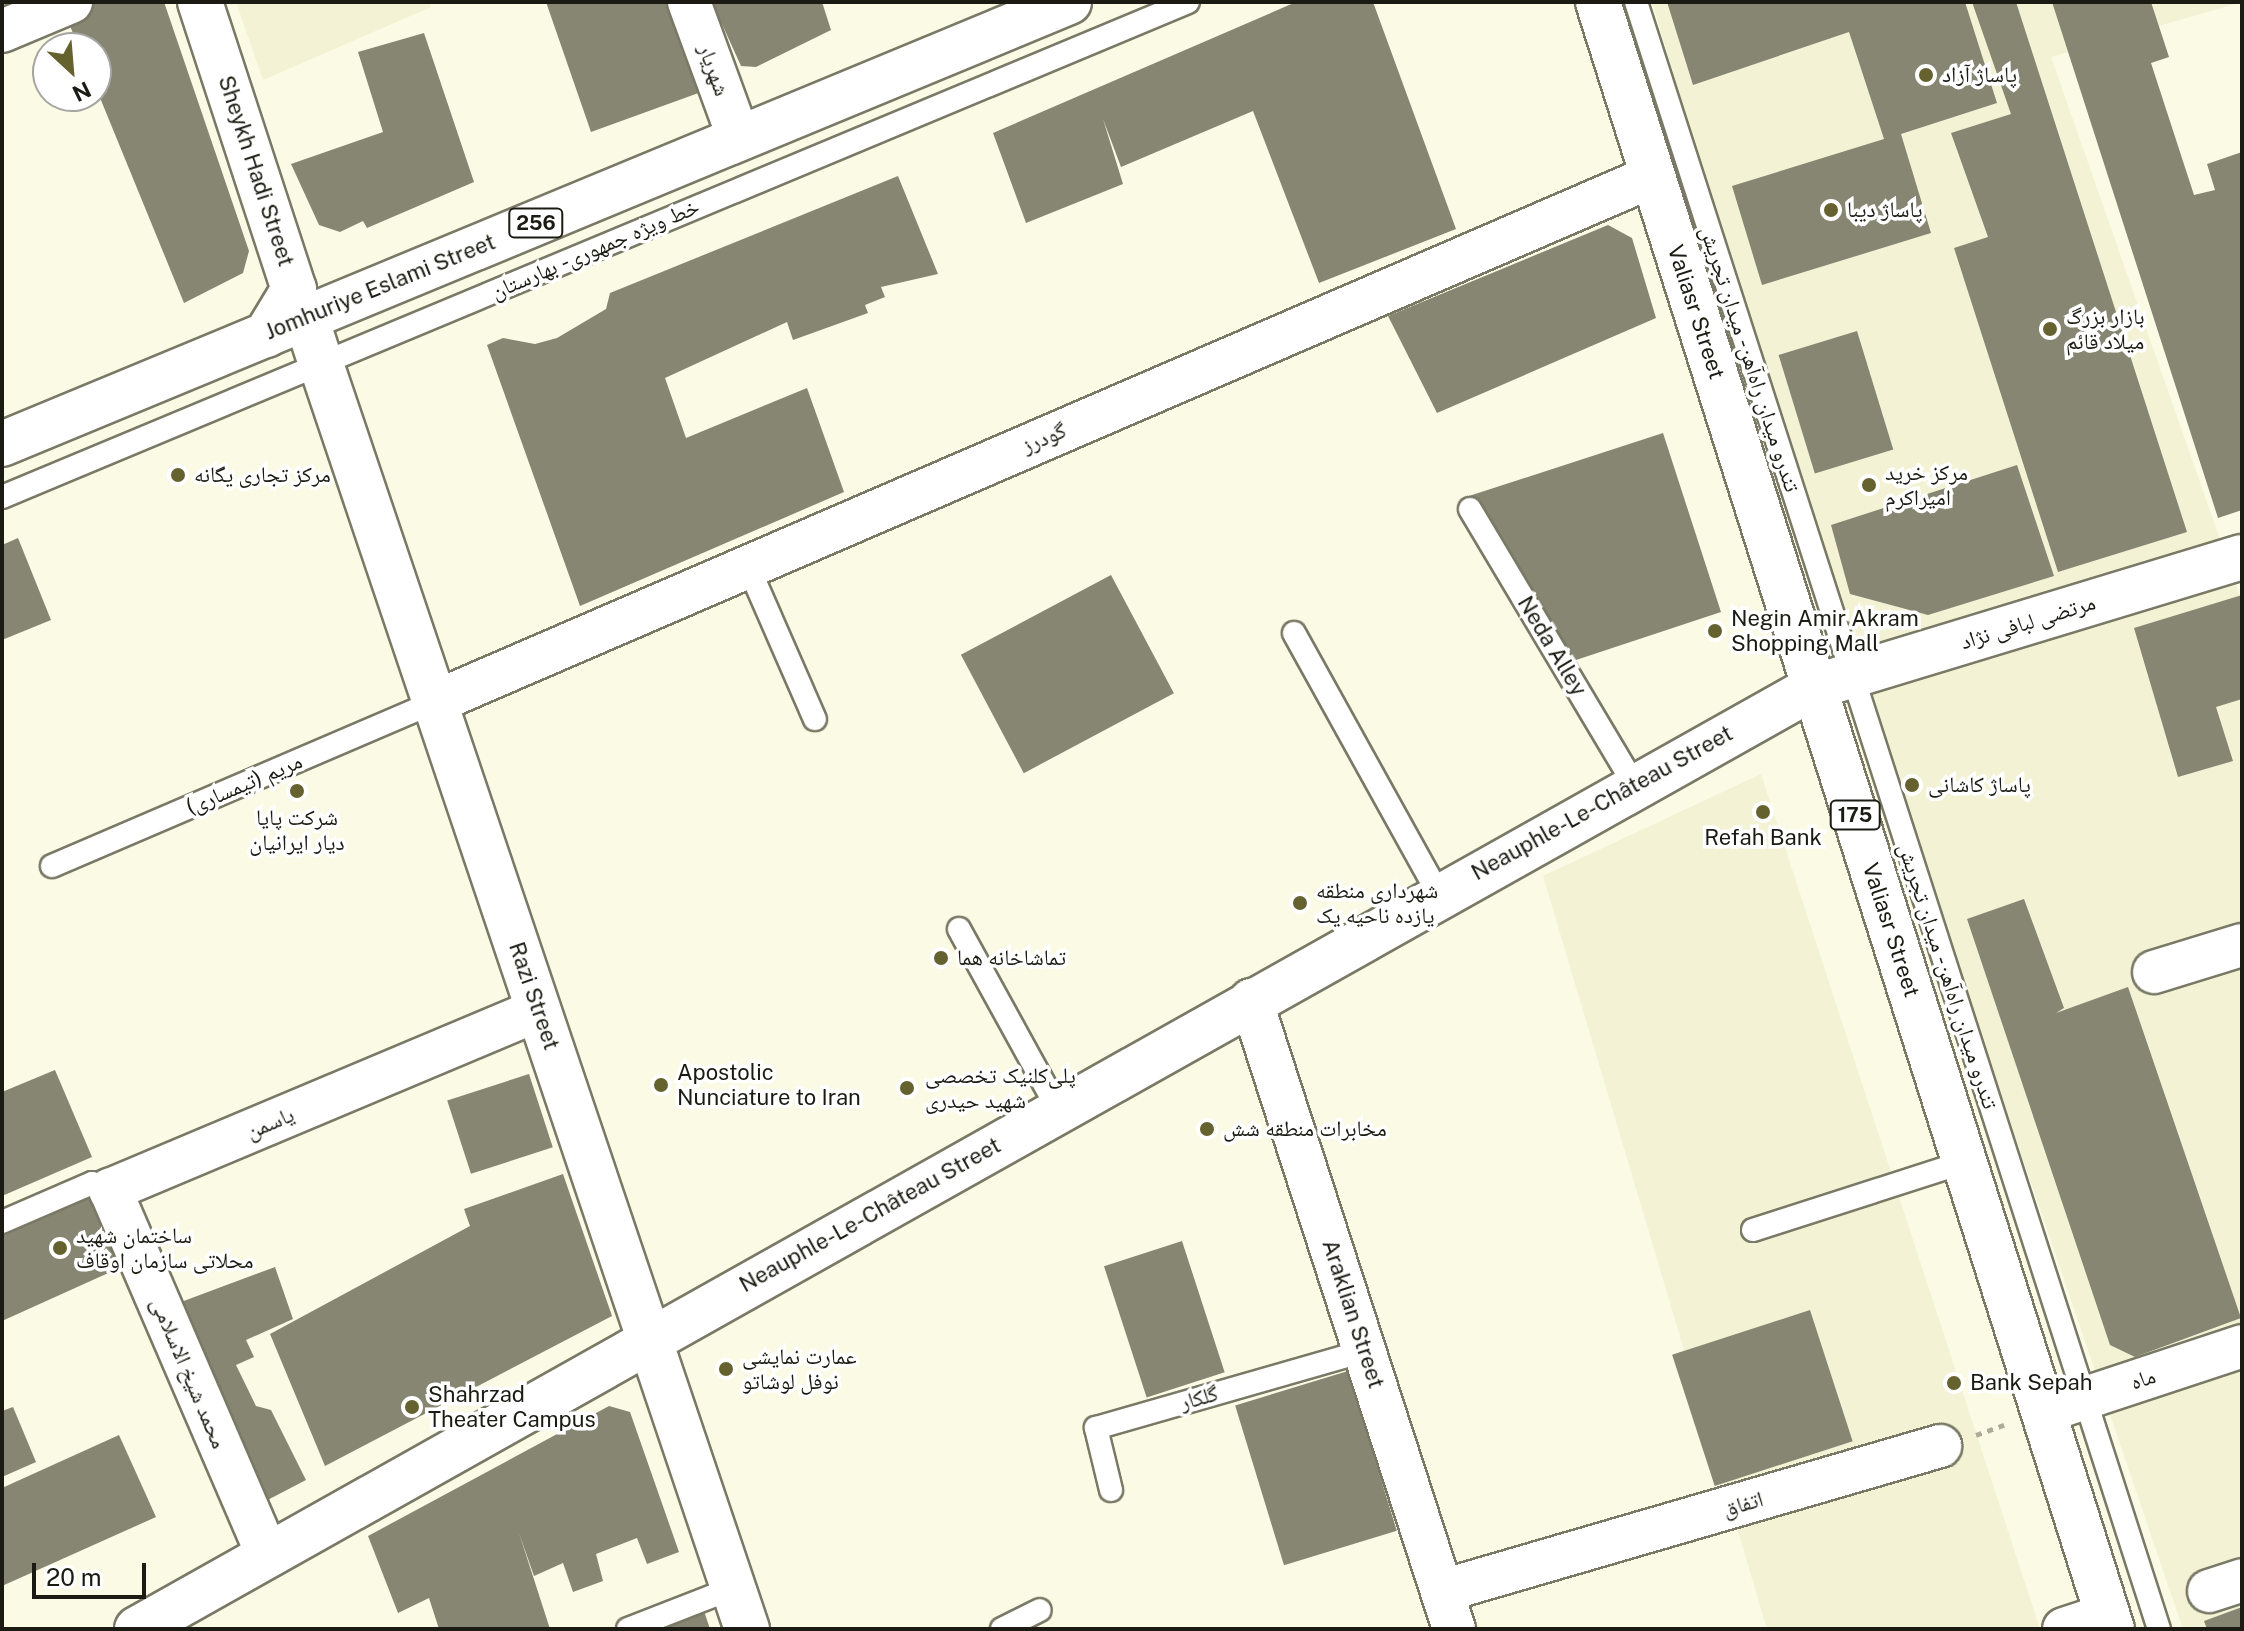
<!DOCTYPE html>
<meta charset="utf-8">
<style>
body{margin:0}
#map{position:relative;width:2244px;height:1631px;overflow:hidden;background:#fbfae5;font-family:"Public Sans","Noto Naskh Arabic",sans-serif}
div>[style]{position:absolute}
.built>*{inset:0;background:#f3f2d5}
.building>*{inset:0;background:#868673;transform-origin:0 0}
.path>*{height:5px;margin-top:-2.5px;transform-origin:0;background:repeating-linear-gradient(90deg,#adac9b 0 6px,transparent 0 12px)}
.roads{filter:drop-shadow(2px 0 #7a7966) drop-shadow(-2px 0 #7a7966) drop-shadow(0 2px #7a7966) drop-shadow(0 -2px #7a7966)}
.lane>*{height:22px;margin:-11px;padding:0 11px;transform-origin:11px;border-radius:11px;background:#fff}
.street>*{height:42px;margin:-21px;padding:0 21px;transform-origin:21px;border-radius:21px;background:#fff}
.secondary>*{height:44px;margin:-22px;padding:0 22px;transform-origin:22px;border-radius:22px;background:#fff}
.primary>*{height:44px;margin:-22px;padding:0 22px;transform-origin:22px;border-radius:22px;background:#fff}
.dots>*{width:22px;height:22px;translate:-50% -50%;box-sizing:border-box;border:4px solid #fff;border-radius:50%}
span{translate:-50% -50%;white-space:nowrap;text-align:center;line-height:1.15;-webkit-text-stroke:7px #fff;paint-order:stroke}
.shield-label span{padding:2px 6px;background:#fff;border:2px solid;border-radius:6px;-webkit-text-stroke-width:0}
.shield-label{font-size:20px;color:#1b1b13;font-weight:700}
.street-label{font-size:22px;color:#1b1b13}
.poi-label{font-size:22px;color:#1b1b13}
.left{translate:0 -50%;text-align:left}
.frame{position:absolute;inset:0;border:4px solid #1b1b13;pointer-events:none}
.north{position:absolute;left:32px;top:32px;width:80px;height:80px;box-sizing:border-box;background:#fff;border:2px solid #a4a4a1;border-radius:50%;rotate:154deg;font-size:22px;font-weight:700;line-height:32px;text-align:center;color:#1b1b13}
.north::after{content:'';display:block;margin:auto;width:28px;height:36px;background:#65622f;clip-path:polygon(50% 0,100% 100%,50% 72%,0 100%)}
.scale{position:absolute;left:32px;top:1563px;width:114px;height:36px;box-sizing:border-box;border:4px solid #1b1b13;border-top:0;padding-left:10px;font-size:24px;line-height:28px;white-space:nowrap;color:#1b1b13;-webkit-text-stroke:6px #fff;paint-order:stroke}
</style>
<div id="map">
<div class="built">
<i style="clip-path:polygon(236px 2px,429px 2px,431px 7px,263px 80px)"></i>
<i style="clip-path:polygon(1652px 2px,2242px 2px,2051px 57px,2242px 602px,2242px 1629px,2183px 1629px,1817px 554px)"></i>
<i style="clip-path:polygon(1761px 774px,2040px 1629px,1767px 1629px,1543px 876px)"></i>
</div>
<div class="building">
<i style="clip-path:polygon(98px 2px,164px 2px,249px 251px,243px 273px,184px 303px,96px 88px,96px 48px,79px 48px,66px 16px)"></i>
<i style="clip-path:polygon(546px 2px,673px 2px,704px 91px,591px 132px)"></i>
<i style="clip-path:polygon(712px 2px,822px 2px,831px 30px,756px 67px,741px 66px)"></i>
<i style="clip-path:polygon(1296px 2px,1373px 2px,1456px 229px,1319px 283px,1253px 111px,1121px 167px,1103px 119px,1123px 184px,1026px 223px,993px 133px)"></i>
<i style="clip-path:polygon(1667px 2px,1965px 2px,1997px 103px,1901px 134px,1931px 233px,1762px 285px,1732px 186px,1884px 139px,1849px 32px,1693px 85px)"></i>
<i style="clip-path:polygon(1972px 2px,2016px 2px,2187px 532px,2058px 572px,1954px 248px,1988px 237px,1951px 133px,2011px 114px)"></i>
<i style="clip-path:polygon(2052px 2px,2151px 2px,2169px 57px,2151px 63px,2194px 195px,2215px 190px,2207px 164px,2242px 152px,2242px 510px,2218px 518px)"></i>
<i style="clip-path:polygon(424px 33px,474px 182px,367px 228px,363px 221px,340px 232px,319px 225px,291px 164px,383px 132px,358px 52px)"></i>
<i style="clip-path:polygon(898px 176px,938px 274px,881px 287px,885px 297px,865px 305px,868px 313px,793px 340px,787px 322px,665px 378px,686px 438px,807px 388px,844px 492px,580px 606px,487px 345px,503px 338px,535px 344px,557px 338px,606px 309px,610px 293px)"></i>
<i style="clip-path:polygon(1608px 225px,1632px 238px,1656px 318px,1437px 413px,1388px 316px)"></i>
<i style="left:1857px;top:331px;width:124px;height:82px;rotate:73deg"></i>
<i style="clip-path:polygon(1663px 433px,1721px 612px,1570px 662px,1469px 496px)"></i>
<i style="clip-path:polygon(2017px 465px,2054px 576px,1928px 615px,1850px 594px,1831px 525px)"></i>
<i style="clip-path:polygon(18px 538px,51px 620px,2px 640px,2px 545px)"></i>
<i style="left:1111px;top:575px;width:134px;height:170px;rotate:62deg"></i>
<i style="clip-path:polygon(2242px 595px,2242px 699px,2216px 707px,2233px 761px,2178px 777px,2134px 628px)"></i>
<i style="clip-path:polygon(2024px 899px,2064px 1008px,2056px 1013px,2128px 987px,2241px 1318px,2135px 1357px,2110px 1345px,1967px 919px)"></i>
<i style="clip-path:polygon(55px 1070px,92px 1157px,2px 1196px,2px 1092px)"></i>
<i style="left:529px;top:1074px;width:77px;height:86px;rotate:72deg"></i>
<i style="clip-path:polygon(563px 1174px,612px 1316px,325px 1466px,270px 1334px,470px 1226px,464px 1209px)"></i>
<i style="clip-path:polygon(93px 1191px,126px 1265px,2px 1321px,2px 1231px)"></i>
<i style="left:1182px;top:1241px;width:138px;height:82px;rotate:72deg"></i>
<i style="clip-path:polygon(275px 1267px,293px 1319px,246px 1340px,254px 1357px,236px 1365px,256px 1406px,271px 1410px,306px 1480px,258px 1505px,173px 1305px)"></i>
<i style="left:1810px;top:1310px;width:138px;height:145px;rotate:72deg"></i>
<i style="left:1348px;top:1371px;width:167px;height:118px;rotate:73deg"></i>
<i style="clip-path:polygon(609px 1406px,630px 1412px,679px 1552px,647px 1564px,637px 1538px,596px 1554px,603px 1581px,573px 1592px,563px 1563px,534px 1576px,519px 1533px,550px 1629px,439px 1629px,429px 1598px,398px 1613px,368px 1536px)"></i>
<i style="clip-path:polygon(13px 1407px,36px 1462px,2px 1477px,2px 1411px)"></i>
<i style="clip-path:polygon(119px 1435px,156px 1517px,2px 1586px,2px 1488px)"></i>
<i style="clip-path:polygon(2242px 1607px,2242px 1629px,2207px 1629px,2204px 1621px)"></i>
<i style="clip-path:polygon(703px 1608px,710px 1629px,645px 1629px)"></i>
</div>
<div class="path">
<i style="left:1976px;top:1435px;width:30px;rotate:-20deg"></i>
</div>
<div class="roads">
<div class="lane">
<i style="left:1636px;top:2px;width:1709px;rotate:72.18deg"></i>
<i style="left:2px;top:497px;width:1285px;rotate:-22.65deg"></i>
<i style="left:1470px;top:509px;width:320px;rotate:59.2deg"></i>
<i style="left:748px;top:566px;width:167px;rotate:66.4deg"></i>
<i style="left:1294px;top:633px;width:297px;rotate:61deg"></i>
<i style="left:52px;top:866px;width:417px;rotate:-23.2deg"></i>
<i style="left:959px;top:929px;width:205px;rotate:61.2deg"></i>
<i style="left:2px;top:1222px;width:98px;rotate:-23.4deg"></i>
<i style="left:92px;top:1183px;width:19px;rotate:21deg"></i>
<i style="left:1753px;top:1230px;width:223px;rotate:-17.8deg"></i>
<i style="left:1111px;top:1490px;width:64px;rotate:-103.6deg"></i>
<i style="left:1096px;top:1428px;width:280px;rotate:-16deg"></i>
<i style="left:628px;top:1629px;width:113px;rotate:-21.3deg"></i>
<i style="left:1002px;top:1629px;width:42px;rotate:-26.6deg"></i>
</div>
<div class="street">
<i style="left:689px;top:2px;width:146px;rotate:69.9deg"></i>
<i style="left:2px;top:31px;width:75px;rotate:-22.8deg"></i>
<i style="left:435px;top:702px;width:1327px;rotate:-23.36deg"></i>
<i style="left:2154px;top:972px;width:92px;rotate:-17.1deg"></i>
<i style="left:1251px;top:1000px;width:661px;rotate:72.11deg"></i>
<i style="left:2043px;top:1412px;width:210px;rotate:-18.3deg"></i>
<i style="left:268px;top:1556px;width:399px;rotate:-113.3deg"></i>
<i style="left:110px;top:1190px;width:465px;rotate:-22.8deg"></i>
<i style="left:1442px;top:1591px;width:519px;rotate:-16.23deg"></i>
<i style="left:2209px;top:1591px;width:35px;rotate:-18deg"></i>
<i style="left:2064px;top:1629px;width:45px;rotate:-18deg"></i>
</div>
<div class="secondary">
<i style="left:200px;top:2px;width:302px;rotate:71.9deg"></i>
<i style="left:294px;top:289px;width:54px;rotate:121.3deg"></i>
<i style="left:321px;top:364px;width:1335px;rotate:71.39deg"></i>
<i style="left:137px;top:1629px;width:1923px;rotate:-29.32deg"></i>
<i style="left:1814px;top:687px;width:447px;rotate:-16.9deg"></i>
</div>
<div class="primary">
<i style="left:1598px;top:2px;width:1706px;rotate:72.47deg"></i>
<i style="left:306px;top:318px;width:48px;rotate:71.9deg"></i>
<i style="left:2px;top:444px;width:1155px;rotate:-22.5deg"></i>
</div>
</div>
<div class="dots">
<i style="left:1926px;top:75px;background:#65622f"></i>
<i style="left:1831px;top:210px;background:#65622f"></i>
<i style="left:2050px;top:329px;background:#65622f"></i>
<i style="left:178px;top:475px;background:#65622f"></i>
<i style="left:1869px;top:485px;background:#65622f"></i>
<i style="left:1715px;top:631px;background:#65622f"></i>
<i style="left:1912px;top:785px;background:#65622f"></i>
<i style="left:297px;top:791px;background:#65622f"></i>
<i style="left:1763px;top:812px;background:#65622f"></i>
<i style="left:1300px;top:903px;background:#65622f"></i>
<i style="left:941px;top:958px;background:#65622f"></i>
<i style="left:661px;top:1085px;background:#65622f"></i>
<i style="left:907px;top:1088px;background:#65622f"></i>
<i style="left:1207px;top:1129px;background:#65622f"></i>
<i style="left:60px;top:1248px;background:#65622f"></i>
<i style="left:726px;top:1369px;background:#65622f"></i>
<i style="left:1954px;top:1383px;background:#65622f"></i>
<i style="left:412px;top:1407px;background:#65622f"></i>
</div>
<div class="shield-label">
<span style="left:536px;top:223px">256</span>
<span style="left:1855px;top:815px">175</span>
</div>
<div class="street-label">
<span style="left:714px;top:70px;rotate:70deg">شهریار</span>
<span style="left:256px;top:171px;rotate:72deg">Sheykh Hadi Street</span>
<span style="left:595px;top:249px;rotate:-23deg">خط ویژه جمهوری - بهارستان</span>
<span style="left:380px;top:287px;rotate:-22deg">Jomhuriye Eslami Street</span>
<span style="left:1696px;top:312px;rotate:72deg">Valiasr Street</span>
<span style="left:1750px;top:359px;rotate:72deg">تندرو میدان راه‌آهن - میدان تجریش</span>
<span style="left:1044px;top:438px;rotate:-23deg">گودرز</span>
<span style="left:2028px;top:622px;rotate:-17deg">مرتضی لبافی نژاد</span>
<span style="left:1552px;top:646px;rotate:59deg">Neda Alley</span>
<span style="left:244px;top:784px;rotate:-23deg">مریم (تیمساری)</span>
<span style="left:1602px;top:803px;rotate:-29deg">Neauphle-Le-Château Street</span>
<span style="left:1891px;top:930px;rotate:72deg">Valiasr Street</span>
<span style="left:1948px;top:976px;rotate:72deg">تندرو میدان راه‌آهن - میدان تجریش</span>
<span style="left:534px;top:996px;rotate:71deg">Razi Street</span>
<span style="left:270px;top:1123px;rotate:-23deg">یاسمن</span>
<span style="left:870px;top:1215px;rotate:-29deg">Neauphle-Le-Château Street</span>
<span style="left:1353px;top:1314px;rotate:72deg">Araklian Street</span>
<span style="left:189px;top:1373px;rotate:67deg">محمد شیخ الاسلامی</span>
<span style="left:2143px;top:1379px;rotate:-18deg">ماه</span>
<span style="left:1199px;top:1398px;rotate:-16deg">گلکار</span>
<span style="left:1743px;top:1504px;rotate:-16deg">اتفاق</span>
</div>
<div class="poi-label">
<span class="left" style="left:1942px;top:75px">پاساژ آزاد</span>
<span class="left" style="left:1847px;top:210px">پاساژ دیبا</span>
<span class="left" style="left:2066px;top:329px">بازار بزرگ<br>میلاد قائم</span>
<span class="left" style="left:1885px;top:485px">مرکز خرید<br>امیراکرم</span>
<span class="left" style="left:194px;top:475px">مرکز تجاری یگانه</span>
<span class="left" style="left:1731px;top:631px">Negin Amir Akram<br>Shopping Mall</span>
<span class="left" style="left:1928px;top:785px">پاساژ کاشانی</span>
<span style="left:297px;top:830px">شرکت پایا<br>دیار ایرانیان</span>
<span style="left:1763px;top:838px">Refah Bank</span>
<span class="left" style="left:1316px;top:903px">شهرداری منطقه<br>یازده ناحیه یک</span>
<span class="left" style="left:957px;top:958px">تماشاخانه هما</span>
<span class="left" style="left:677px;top:1085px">Apostolic<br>Nunciature to Iran</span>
<span class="left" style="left:925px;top:1088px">پلی‌کلنیک تخصصی<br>شهید حیدری</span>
<span class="left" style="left:1223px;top:1129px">مخابرات منطقه شش</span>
<span class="left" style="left:76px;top:1248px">ساختمان شهید<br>محلاتی سازمان اوقاف</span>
<span class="left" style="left:742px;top:1369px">عمارت نمایشی<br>نوفل لوشاتو</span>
<span class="left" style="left:1970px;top:1383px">Bank Sepah</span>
<span class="left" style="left:428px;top:1407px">Shahrzad<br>Theater Campus</span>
</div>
<div class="frame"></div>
<div class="north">N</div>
<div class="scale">20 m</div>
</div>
